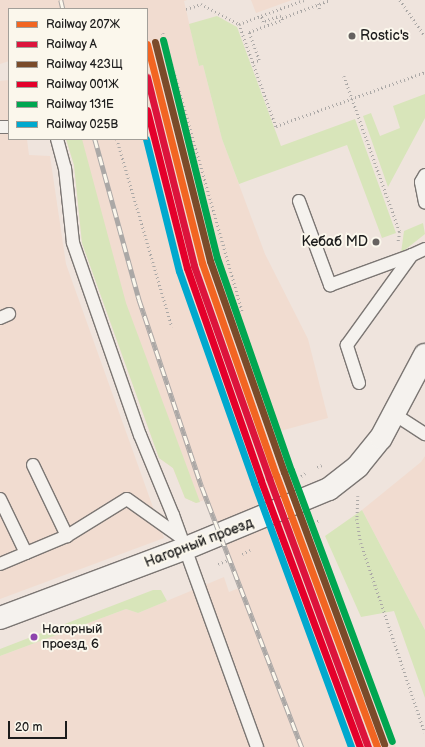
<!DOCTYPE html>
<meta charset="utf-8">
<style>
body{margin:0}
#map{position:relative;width:425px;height:747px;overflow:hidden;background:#efe4dd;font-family:"Balsamiq Sans",sans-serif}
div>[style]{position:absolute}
.built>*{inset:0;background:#f1dcd0}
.green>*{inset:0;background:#d8e5ba}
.path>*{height:2.5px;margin-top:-1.25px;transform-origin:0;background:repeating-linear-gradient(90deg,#aba8a6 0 1px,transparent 0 4px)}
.roads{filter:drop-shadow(1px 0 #7b7673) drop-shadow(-1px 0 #7b7673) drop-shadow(0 1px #7b7673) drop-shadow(0 -1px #7b7673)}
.lane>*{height:12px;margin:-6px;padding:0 6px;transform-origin:6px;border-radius:6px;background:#f5f2ee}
.secondary>*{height:22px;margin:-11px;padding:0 11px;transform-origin:11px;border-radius:11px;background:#f5f2ee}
.rail>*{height:4.5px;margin-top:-2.25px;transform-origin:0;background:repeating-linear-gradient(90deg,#fbf7ec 0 9px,#aba8a6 0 18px);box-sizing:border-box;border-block:1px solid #aba8a6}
.rail-1>*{height:7px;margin:-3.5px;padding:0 3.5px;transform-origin:3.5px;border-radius:3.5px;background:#f26522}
.rail-2>*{height:7px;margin:-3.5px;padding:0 3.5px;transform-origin:3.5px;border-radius:3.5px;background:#dc143c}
.rail-3>*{height:7px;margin:-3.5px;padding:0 3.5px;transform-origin:3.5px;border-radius:3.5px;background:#7a4b2a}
.rail-4>*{height:7px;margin:-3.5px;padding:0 3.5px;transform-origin:3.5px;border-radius:3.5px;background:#e4002b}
.rail-5>*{height:7px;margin:-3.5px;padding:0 3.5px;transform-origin:3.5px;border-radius:3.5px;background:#00a651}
.rail-6>*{height:7px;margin:-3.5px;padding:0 3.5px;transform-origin:3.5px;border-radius:3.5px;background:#00a9ce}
.dots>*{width:11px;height:11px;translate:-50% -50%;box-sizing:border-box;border:2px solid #fbf7ec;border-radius:50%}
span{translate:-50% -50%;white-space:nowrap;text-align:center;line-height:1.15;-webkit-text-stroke:4px #fbf7ec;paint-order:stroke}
.bus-label{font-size:13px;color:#1c1c1c}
.left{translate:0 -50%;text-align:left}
.poi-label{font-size:14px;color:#1c1c1c}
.right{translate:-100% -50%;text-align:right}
.street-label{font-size:14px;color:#1c1c1c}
.legend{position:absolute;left:8px;top:8px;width:140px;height:132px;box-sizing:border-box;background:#fbf7ec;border:1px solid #a29f99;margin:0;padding:5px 7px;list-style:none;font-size:12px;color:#1c1c1c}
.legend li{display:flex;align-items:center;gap:8px;height:20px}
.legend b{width:20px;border:1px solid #a29f99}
.scale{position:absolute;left:8px;top:721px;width:59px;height:18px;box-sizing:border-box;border:2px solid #1c1c1c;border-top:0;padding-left:5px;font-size:12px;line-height:14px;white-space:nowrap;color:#1c1c1c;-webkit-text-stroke:3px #fbf7ec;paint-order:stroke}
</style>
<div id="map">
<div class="built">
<i style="clip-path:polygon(0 0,187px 0,184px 1px,199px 66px,203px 65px,222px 139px,265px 254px,308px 339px,328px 418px,269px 434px,315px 564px,324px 561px,396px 747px,0 747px,0 656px,126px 609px,138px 613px,224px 577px,229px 592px,239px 588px,204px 500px,196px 503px,185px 498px,173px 468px,159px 458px,82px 243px,74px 165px,66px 139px,147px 139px,147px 9px,9px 9px,9px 61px,0 64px)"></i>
<i style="clip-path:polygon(251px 0,292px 0,256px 13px)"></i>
<i style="clip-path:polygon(9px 80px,9px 139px,27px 139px,29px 155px,50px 156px,66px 264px,164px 538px,0 599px,0 81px)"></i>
<i style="clip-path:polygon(425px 456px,425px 630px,362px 510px,421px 462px)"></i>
</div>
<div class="green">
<i style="clip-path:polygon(217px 16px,237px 27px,281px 146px,355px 119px,396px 233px,382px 238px,347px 145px,239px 184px,222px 139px,203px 65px,199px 66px,189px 24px)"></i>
<i style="clip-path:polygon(425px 94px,425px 118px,388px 187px,363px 116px,371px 113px,380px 136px,400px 128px,393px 106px)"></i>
<i style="clip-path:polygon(66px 139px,82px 139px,126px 303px,200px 502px,196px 503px,185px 498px,173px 468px,159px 458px,82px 243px,74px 165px)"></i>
<i style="clip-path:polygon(423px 223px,425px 234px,401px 253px,404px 231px)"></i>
<i style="clip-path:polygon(362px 510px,425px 630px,425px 698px,394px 611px,361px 617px,325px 536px)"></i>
<i style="clip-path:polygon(153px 590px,161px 590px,167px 601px,138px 613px,126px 609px,0 656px,0 649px)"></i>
</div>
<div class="path">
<i style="left:400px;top:0;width:44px;rotate:55.2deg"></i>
<i style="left:318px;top:4px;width:6px;rotate:72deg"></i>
<i style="left:186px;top:9px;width:16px;rotate:-18deg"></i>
<i style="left:201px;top:4px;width:43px;rotate:27.8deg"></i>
<i style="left:239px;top:24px;width:69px;rotate:-20.3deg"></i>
<i style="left:282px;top:18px;width:51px;rotate:-20.6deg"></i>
<i style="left:239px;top:24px;width:109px;rotate:70.1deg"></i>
<i style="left:276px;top:126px;width:158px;rotate:-19.9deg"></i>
<i style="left:163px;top:33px;width:289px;rotate:74.1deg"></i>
<i style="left:253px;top:62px;width:6px;rotate:-18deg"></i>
<i style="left:259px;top:60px;width:30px;rotate:-110deg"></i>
<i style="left:249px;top:32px;width:35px;rotate:-20deg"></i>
<i style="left:282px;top:20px;width:4px;rotate:-104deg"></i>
<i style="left:281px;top:16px;width:19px;rotate:162deg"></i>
<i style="left:263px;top:22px;width:6px;rotate:-108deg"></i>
<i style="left:344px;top:76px;width:166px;rotate:70.3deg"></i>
<i style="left:400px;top:232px;width:11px;rotate:100deg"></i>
<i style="left:117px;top:139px;width:196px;rotate:73.7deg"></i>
<i style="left:317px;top:467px;width:5px;rotate:-22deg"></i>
<i style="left:301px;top:476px;width:5px;rotate:-37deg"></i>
<i style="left:358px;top:496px;width:23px;rotate:92deg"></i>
<i style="left:357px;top:519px;width:24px;rotate:81deg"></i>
<i style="left:361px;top:543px;width:200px;rotate:71.4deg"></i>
<i style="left:310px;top:525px;width:10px;rotate:-29deg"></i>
<i style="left:274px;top:540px;width:9px;rotate:-27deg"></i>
<i style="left:242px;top:554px;width:9px;rotate:-27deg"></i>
<i style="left:218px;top:564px;width:11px;rotate:-22deg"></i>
</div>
<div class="roads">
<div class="lane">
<i style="left:0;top:127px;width:9px"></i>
<i style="left:57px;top:139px;width:30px;rotate:75deg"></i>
<i style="left:65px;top:168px;width:75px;rotate:83.9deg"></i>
<i style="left:73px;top:243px;width:203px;rotate:70.8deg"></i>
<i style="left:140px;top:435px;width:87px;rotate:67.6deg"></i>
<i style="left:173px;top:515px;width:247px;rotate:70.1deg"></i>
<i style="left:425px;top:175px;width:8px;rotate:120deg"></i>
<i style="left:421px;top:182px;width:21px;rotate:79deg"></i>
<i style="left:299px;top:201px;width:90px;rotate:69.7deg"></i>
<i style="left:330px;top:285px;width:87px;rotate:-20.1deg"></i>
<i style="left:0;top:318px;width:10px;rotate:-24deg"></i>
<i style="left:359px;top:383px;width:40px;rotate:-108deg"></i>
<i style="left:347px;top:345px;width:111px;rotate:-54.2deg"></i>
<i style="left:412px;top:255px;width:14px;rotate:-25deg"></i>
<i style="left:394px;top:414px;width:37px;rotate:33deg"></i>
<i style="left:33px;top:465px;width:79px;rotate:64.4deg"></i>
<i style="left:0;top:499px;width:60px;rotate:64.3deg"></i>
<i style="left:0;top:564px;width:73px;rotate:-22.7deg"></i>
<i style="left:67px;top:536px;width:70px;rotate:-31.7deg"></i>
<i style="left:127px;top:499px;width:64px;rotate:35.4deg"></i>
</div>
<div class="secondary">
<i style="left:0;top:618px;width:197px;rotate:-20.6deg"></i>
<i style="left:184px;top:549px;width:157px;rotate:-22.5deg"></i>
<i style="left:329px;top:489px;width:37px;rotate:-38deg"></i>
<i style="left:358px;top:466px;width:36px;rotate:-51deg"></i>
<i style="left:381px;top:438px;width:94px;rotate:-62.1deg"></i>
</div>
</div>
<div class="rail">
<i style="left:61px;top:0;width:9px;rotate:77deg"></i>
<i style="left:95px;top:139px;width:166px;rotate:74.6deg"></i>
<i style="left:139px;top:299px;width:198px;rotate:71.5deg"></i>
<i style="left:202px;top:487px;width:279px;rotate:69deg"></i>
</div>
<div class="rail-1">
<i style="left:147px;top:44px;width:226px;rotate:75.9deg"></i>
<i style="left:202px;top:263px;width:225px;rotate:70.8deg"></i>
<i style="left:276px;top:475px;width:290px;rotate:69.6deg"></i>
</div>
<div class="rail-2">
<i style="left:147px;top:77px;width:195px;rotate:76deg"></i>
<i style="left:194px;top:266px;width:225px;rotate:70.5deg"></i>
<i style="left:269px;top:478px;width:287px;rotate:69.8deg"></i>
</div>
<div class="rail-3">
<i style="left:155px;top:42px;width:226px;rotate:75.9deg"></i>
<i style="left:210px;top:261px;width:224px;rotate:70.7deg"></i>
<i style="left:284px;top:472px;width:290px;rotate:69.8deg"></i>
</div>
<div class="rail-4">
<i style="left:147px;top:110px;width:163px;rotate:75.8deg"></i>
<i style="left:187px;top:268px;width:225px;rotate:70.8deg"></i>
<i style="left:261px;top:481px;width:284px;rotate:69.6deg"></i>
</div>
<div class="rail-5">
<i style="left:163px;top:40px;width:225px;rotate:76.1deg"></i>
<i style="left:217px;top:258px;width:225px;rotate:70.8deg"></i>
<i style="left:291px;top:470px;width:289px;rotate:69.6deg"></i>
</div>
<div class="rail-6">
<i style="left:146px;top:139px;width:136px;rotate:76deg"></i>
<i style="left:179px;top:271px;width:225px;rotate:70.5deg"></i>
<i style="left:254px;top:483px;width:281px;rotate:69.8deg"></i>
</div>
<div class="dots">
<i style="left:352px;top:36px;background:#666260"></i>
<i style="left:376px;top:242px;background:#666260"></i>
<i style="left:34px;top:637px;background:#8e44ad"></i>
</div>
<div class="bus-label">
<span class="left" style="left:42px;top:637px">Нагорный<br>проезд, 6</span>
</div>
<div class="poi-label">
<span class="left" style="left:360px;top:36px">Rostic's</span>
<span class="right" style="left:368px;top:242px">Кебаб MD</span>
</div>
<div class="street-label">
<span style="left:199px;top:543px;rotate:-21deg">Нагорный проезд</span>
</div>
<ul class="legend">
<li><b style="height:5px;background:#f26522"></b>Railway 207Ж</li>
<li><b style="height:5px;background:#dc143c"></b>Railway A</li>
<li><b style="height:5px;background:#7a4b2a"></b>Railway 423Щ</li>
<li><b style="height:5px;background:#e4002b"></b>Railway 001Ж</li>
<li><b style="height:5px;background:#00a651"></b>Railway 131Е</li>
<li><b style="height:5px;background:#00a9ce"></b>Railway 025В</li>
</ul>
<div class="scale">20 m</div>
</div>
